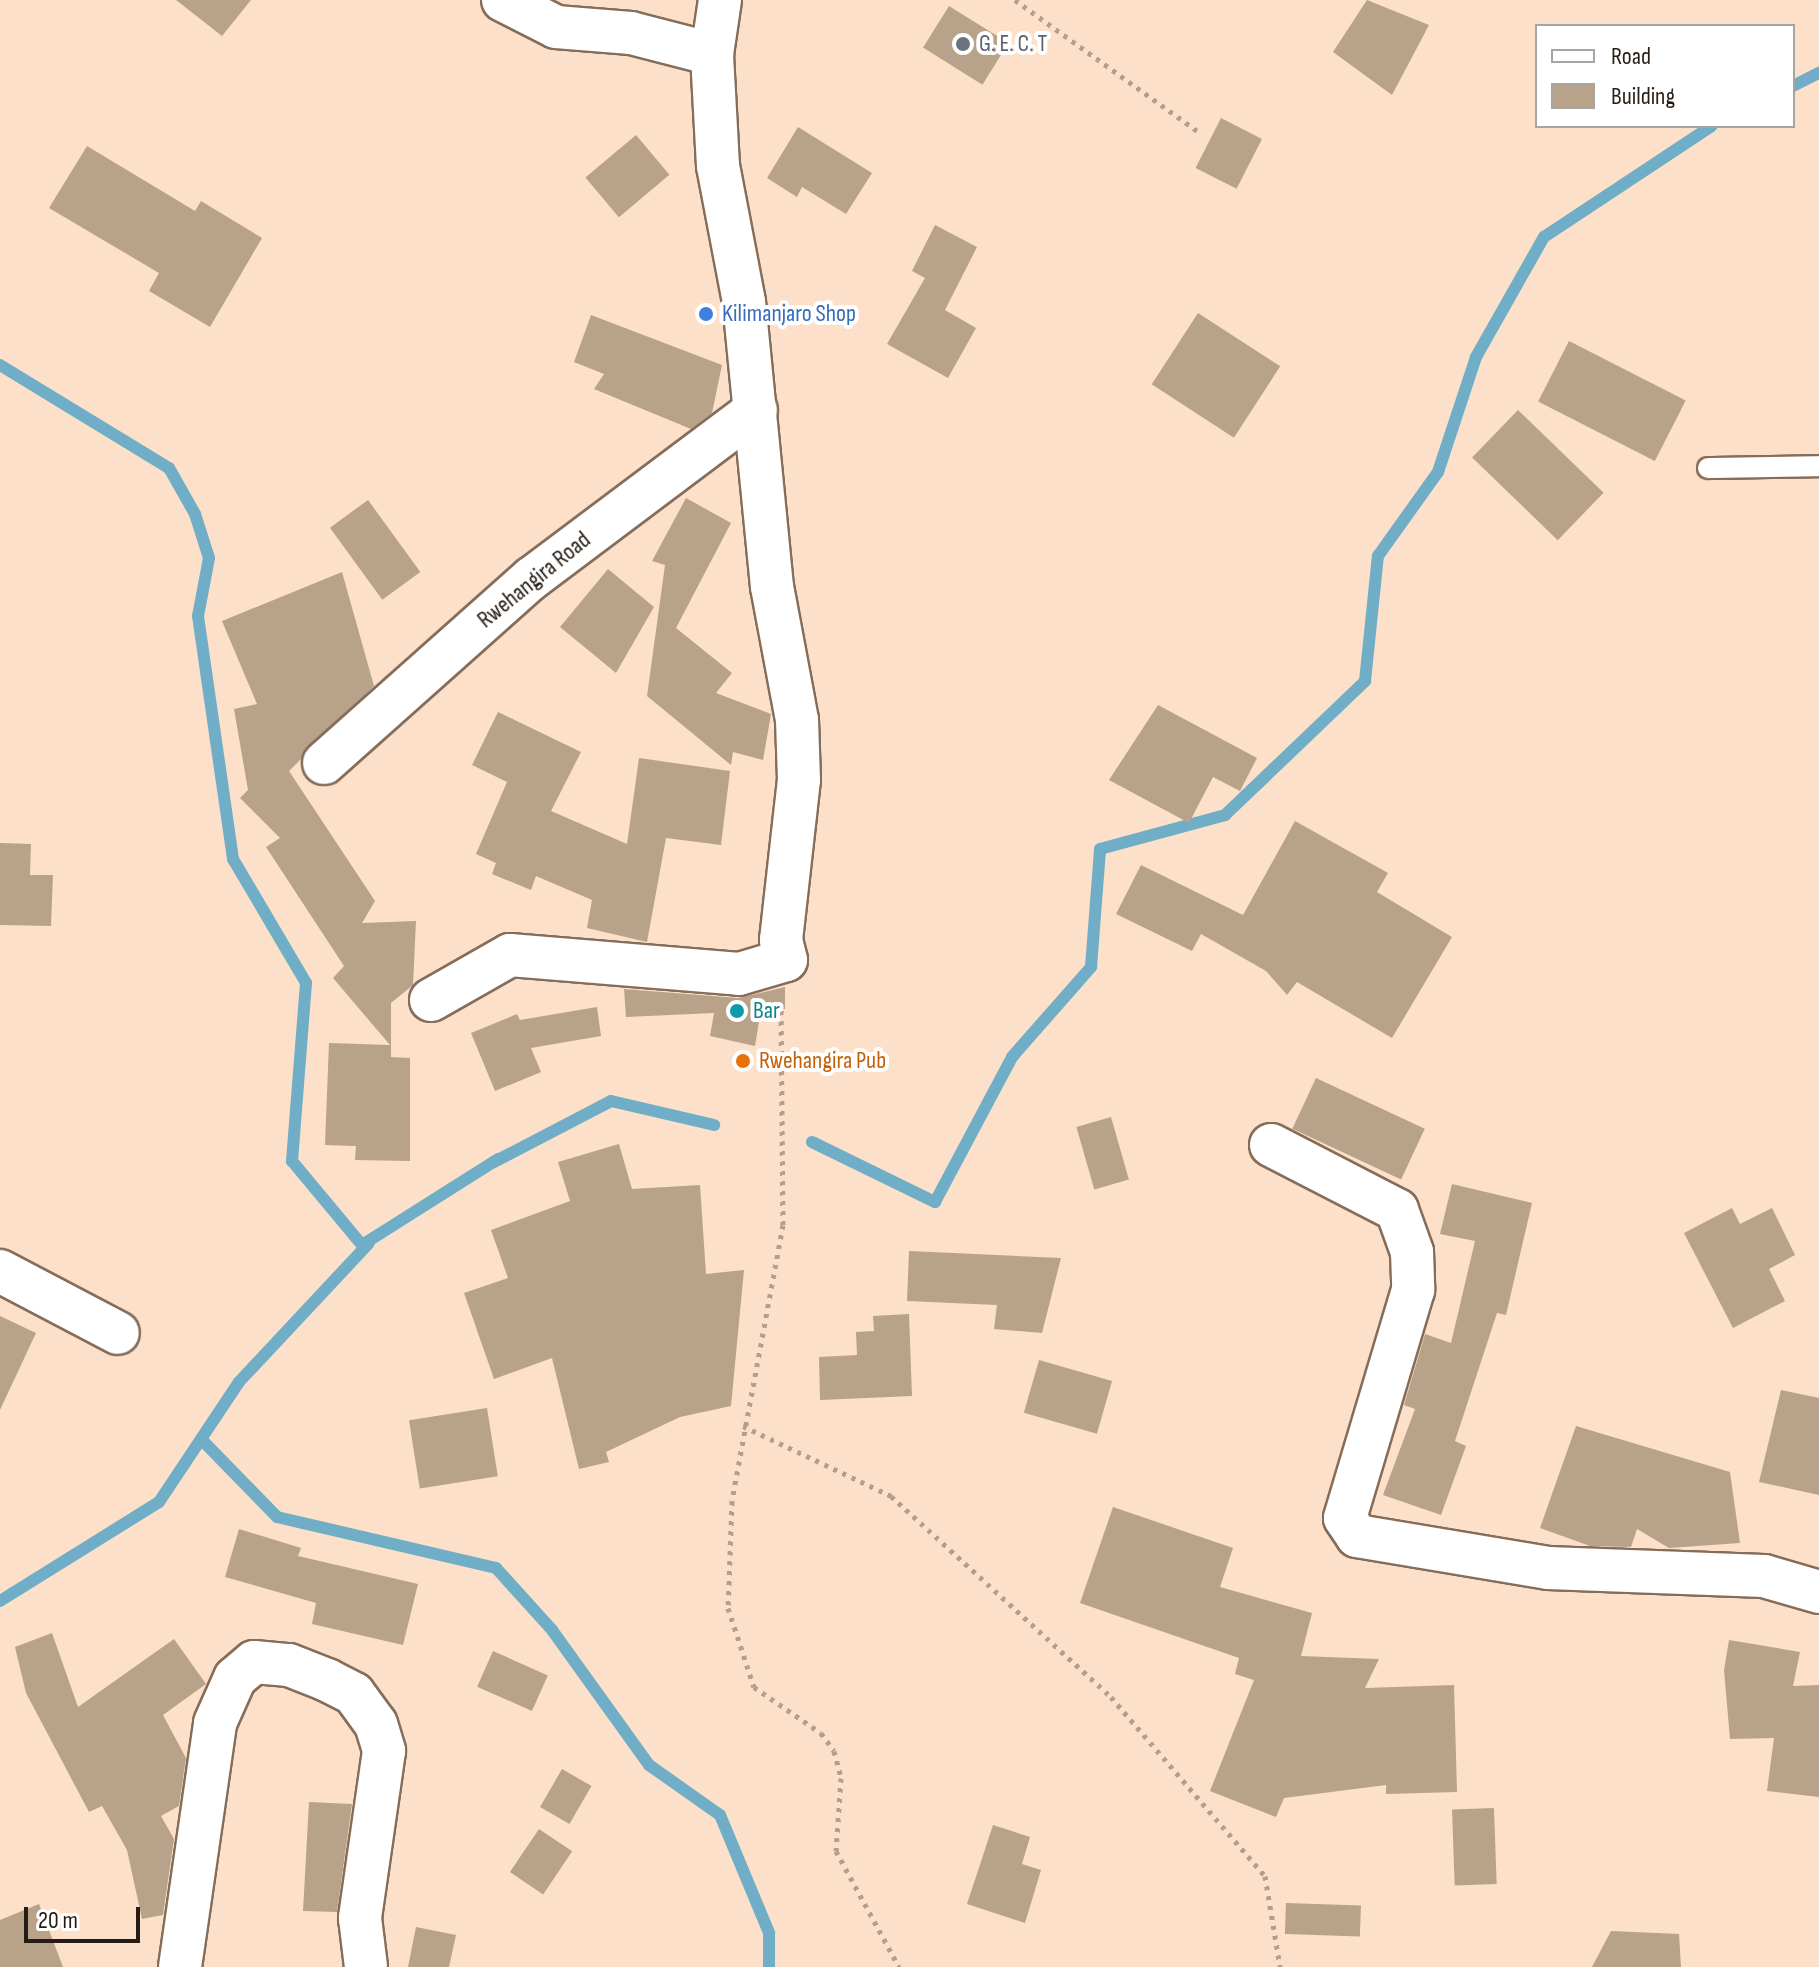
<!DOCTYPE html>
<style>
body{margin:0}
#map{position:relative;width:1819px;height:1967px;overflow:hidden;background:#fce0c9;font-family:"Sofia Sans Condensed",sans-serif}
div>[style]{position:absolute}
.stream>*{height:12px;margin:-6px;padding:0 6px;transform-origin:6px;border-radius:6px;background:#6faec6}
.building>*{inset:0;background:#b9a28a;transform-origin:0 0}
.path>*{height:5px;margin-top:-2.5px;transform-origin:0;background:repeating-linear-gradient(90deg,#b49e8c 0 4px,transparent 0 10px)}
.roads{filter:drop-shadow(2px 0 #866d59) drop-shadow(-2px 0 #866d59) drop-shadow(0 2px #866d59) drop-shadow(0 -2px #866d59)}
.service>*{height:20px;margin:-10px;padding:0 10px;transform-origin:10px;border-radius:10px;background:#fff}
.minor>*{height:42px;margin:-21px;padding:0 21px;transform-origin:21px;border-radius:21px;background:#fff}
.dots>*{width:22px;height:22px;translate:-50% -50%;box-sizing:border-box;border:4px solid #fff;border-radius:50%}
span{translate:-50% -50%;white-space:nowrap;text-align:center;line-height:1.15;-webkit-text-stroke:8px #fff;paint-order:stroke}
.worship-label{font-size:24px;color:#5b616d}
.left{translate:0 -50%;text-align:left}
.shop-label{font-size:24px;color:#366cbe}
.street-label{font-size:24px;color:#261c13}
.culture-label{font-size:24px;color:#0d838f}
.food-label{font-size:24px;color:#c56008}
.legend{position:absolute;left:1535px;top:24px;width:260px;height:104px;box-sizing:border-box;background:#fff;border:2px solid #a8a4a1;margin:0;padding:10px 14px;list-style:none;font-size:24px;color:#261c13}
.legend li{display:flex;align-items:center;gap:16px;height:40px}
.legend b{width:40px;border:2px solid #a8a4a1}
.scale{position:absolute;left:24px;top:1907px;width:116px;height:36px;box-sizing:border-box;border:4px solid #261c13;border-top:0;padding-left:10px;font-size:24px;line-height:28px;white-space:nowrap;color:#261c13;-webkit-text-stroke:6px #fff;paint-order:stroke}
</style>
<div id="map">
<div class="stream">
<i style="left:1793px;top:86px;width:29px;rotate:-27deg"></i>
<i style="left:0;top:365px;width:198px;rotate:31.4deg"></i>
<i style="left:169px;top:468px;width:53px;rotate:60.5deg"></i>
<i style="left:195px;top:514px;width:46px;rotate:72.3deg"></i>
<i style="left:209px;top:558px;width:59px;rotate:100.7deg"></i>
<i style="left:198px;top:616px;width:246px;rotate:81.8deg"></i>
<i style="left:233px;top:859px;width:144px;rotate:59.5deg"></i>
<i style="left:306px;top:983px;width:179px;rotate:94.5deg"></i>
<i style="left:292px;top:1161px;width:109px;rotate:50.2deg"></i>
<i style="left:362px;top:1245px;width:161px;rotate:-32.3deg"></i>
<i style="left:812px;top:1142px;width:137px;rotate:26deg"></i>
<i style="left:935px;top:1202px;width:164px;rotate:-62deg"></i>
<i style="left:1012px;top:1057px;width:120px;rotate:-48.7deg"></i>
<i style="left:1091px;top:967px;width:118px;rotate:-85.6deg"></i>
<i style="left:1100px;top:849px;width:130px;rotate:-15.2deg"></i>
<i style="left:1225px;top:815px;width:194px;rotate:-43.7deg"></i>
<i style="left:1365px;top:681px;width:126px;rotate:-84.1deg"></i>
<i style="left:1378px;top:556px;width:103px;rotate:-54.5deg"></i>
<i style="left:1438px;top:472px;width:121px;rotate:-71.7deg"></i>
<i style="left:1476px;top:357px;width:138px;rotate:-60.5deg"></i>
<i style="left:1544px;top:237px;width:201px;rotate:-33.5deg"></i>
<i style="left:492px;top:1163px;width:134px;rotate:-27.5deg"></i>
<i style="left:611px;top:1101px;width:106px;rotate:13.1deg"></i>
<i style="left:201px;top:1439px;width:109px;rotate:45.7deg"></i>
<i style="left:277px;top:1517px;width:225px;rotate:13.1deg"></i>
<i style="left:496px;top:1568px;width:84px;rotate:47.9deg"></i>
<i style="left:552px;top:1630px;width:166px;rotate:54.3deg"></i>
<i style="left:649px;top:1765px;width:87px;rotate:35.2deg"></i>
<i style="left:720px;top:1815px;width:128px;rotate:67.4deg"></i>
<i style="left:769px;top:1933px;width:34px;rotate:90deg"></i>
<i style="left:0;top:1601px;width:187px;rotate:-31.9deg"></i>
<i style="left:159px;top:1502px;width:144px;rotate:-56.3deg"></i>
<i style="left:239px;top:1382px;width:190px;rotate:-46.9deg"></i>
</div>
<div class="building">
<i style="clip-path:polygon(176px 0,251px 0,222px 36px)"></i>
<i style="clip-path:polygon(1367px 0,1429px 25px,1392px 95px,1333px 52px)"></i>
<i style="left:949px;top:6px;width:70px;height:49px;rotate:32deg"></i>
<i style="left:1221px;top:118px;width:46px;height:56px;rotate:27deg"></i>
<i style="clip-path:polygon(798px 127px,872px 173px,846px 214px,802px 187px,797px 197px,767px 178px)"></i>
<i style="left:636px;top:135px;width:52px;height:66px;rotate:50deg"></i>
<i style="clip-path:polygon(87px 146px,195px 211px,201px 201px,262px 238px,210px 327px,149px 291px,159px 273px,49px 208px)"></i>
<i style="clip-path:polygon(935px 225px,977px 247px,945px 310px,976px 328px,948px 378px,887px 344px,925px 278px,912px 271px)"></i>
<i style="left:1198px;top:313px;width:98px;height:85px;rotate:33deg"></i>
<i style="clip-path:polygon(591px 315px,722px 365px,712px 413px,691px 429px,594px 389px,604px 374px,574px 362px)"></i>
<i style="left:1569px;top:341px;width:131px;height:68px;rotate:27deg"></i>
<i style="left:1518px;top:410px;width:119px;height:66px;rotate:44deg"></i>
<i style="clip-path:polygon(686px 498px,731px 523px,676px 628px,732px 673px,716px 693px,771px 714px,763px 760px,733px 752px,731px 765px,647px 696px,665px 565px,652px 561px)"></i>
<i style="left:368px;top:500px;width:89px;height:47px;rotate:54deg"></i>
<i style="clip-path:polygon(608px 569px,654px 607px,616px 673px,560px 627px)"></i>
<i style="clip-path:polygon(342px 572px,374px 686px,289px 771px,375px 901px,362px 923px,416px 921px,413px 985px,391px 1003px,391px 1057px,410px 1058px,410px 1161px,355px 1160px,356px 1146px,325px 1145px,329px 1043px,390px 1045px,333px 978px,344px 966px,266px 847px,280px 838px,240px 798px,248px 790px,234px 709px,257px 704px,222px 621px)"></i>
<i style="clip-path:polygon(1158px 705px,1257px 758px,1240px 791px,1213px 777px,1189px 823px,1109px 780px)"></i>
<i style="clip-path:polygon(498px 712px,581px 752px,551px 811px,627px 844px,639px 758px,730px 771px,721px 845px,666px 838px,647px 942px,587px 928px,592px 900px,536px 876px,531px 890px,492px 874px,496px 863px,476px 854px,507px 782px,472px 765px)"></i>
<i style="clip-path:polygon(1295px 821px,1388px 873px,1377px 892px,1452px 937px,1392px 1038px,1297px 982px,1287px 995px,1266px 971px,1201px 934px,1192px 951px,1116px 914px,1141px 865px,1243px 915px)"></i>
<i style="clip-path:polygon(0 843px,31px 844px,30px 875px,53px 875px,51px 926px,0 925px)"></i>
<i style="clip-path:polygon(785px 987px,785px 1009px,761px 1010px,755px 1046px,710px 1036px,714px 1013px,626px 1017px,624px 989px,738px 998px)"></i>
<i style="clip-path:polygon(597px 1007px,601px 1036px,531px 1048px,541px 1072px,495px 1091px,471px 1033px,517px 1014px,520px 1020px)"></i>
<i style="left:1316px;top:1078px;width:120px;height:56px;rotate:25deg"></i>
<i style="left:1111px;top:1117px;width:65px;height:36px;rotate:74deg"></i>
<i style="clip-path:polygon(619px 1144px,632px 1189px,700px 1185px,706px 1274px,744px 1270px,731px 1406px,680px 1417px,606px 1452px,609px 1462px,579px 1469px,552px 1358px,494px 1379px,464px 1293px,508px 1278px,491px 1230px,570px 1201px,558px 1162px)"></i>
<i style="clip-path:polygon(1452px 1184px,1532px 1203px,1506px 1315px,1497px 1313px,1455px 1441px,1466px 1446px,1441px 1515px,1383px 1495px,1415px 1409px,1404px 1405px,1425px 1334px,1451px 1343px,1475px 1241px,1440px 1234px)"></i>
<i style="clip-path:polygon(1732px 1208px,1740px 1224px,1772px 1208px,1795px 1255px,1769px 1269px,1785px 1301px,1733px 1328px,1684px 1233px)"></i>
<i style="clip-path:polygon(909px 1251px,1061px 1258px,1042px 1333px,994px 1329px,997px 1305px,907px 1301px)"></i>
<i style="clip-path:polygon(909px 1314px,912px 1396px,820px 1400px,819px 1357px,857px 1355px,856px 1332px,874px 1331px,873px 1316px)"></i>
<i style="clip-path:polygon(0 1316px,36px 1333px,0 1410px)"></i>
<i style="left:1039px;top:1360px;width:76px;height:55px;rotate:16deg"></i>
<i style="clip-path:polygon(1781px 1390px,1819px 1398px,1819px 1495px,1759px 1482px)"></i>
<i style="left:487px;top:1408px;width:69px;height:79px;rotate:81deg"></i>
<i style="clip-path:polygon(1576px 1426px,1730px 1472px,1740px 1543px,1669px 1548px,1637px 1529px,1631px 1547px,1590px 1546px,1540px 1528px)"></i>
<i style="clip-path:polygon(1113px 1507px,1233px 1548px,1220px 1587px,1312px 1613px,1301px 1656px,1379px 1659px,1365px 1688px,1454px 1685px,1457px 1792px,1386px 1794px,1386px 1785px,1284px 1798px,1276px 1817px,1210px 1791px,1254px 1680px,1235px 1674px,1239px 1658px,1080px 1603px)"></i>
<i style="clip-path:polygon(239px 1529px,301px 1548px,298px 1556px,418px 1584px,403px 1645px,312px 1624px,316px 1603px,225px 1577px)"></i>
<i style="clip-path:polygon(52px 1633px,78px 1707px,174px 1639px,206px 1684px,163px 1715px,186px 1758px,179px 1806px,161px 1816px,174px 1839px,163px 1915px,142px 1919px,127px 1850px,102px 1806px,89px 1812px,26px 1693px,15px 1647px)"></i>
<i style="clip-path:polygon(1729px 1640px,1800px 1652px,1793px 1686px,1819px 1685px,1819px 1797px,1767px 1791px,1774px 1738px,1730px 1739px,1724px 1670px)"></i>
<i style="left:493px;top:1651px;width:60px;height:39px;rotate:24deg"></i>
<i style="left:562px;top:1769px;width:34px;height:44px;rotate:30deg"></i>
<i style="clip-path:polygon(309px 1802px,352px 1804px,337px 1912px,303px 1911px)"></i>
<i style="left:1494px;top:1808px;width:76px;height:42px;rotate:88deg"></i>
<i style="clip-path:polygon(993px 1825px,1030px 1837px,1022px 1864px,1041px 1870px,1025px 1923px,967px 1904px)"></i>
<i style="left:539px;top:1829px;width:40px;height:52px;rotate:34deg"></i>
<i style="left:1286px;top:1903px;width:75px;height:31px;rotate:2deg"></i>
<i style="clip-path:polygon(39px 1904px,63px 1967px,0 1967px,0 1920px)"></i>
<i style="clip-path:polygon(416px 1927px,456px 1935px,449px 1967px,408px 1967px)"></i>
<i style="clip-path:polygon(1611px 1931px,1679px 1934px,1681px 1967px,1592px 1967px)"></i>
</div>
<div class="path">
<i style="left:1015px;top:0;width:228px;rotate:35.7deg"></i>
<i style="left:781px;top:1001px;width:224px;rotate:89.5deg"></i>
<i style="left:783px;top:1225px;width:281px;rotate:100.5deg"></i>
<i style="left:732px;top:1501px;width:107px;rotate:92.1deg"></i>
<i style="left:728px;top:1608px;width:83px;rotate:71.8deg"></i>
<i style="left:754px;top:1687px;width:81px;rotate:34.5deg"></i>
<i style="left:821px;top:1733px;width:22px;rotate:54deg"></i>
<i style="left:834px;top:1751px;width:28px;rotate:75deg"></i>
<i style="left:841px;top:1778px;width:73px;rotate:93.9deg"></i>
<i style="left:836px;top:1851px;width:132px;rotate:61.5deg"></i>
<i style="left:743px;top:1426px;width:164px;rotate:25.3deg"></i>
<i style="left:891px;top:1496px;width:298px;rotate:42.4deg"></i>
<i style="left:1111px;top:1697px;width:236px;rotate:49.3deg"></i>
<i style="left:1265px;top:1876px;width:92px;rotate:80.6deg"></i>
</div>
<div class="roads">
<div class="service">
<i style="left:1708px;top:468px;width:111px;rotate:-1deg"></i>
</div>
<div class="minor">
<i style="left:503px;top:0;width:59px;rotate:27deg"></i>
<i style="left:556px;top:27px;width:75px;rotate:4.6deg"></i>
<i style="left:631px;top:33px;width:84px;rotate:14.5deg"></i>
<i style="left:324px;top:763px;width:278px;rotate:-41.7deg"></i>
<i style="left:532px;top:578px;width:280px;rotate:-36.9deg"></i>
<i style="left:431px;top:1000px;width:91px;rotate:-29.7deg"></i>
<i style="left:510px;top:955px;width:230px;rotate:4.7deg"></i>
<i style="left:739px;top:974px;width:49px;rotate:-16.6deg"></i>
<i style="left:786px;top:960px;width:21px;rotate:-104deg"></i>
<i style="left:781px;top:940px;width:161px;rotate:-83.6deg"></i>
<i style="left:799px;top:780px;width:60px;rotate:-91.9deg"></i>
<i style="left:797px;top:720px;width:135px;rotate:-100.6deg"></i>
<i style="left:772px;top:587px;width:286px;rotate:-95.6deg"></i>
<i style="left:744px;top:302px;width:138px;rotate:-100.8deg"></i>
<i style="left:718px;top:166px;width:112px;rotate:-93.1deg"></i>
<i style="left:712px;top:54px;width:55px;rotate:-81.6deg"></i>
<i style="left:1271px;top:1145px;width:142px;rotate:27.3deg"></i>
<i style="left:1397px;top:1210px;width:45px;rotate:70.3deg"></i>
<i style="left:1412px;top:1252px;width:38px;rotate:88deg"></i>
<i style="left:1413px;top:1290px;width:238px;rotate:106.6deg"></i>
<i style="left:1345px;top:1518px;width:22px;rotate:56deg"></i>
<i style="left:1357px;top:1536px;width:194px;rotate:9.5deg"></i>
<i style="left:1548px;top:1568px;width:216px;rotate:2.1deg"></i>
<i style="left:1764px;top:1576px;width:57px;rotate:16.2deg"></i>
<i style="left:0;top:1271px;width:133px;rotate:27.7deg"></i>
<i style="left:180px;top:1967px;width:246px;rotate:-81.8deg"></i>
<i style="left:215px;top:1723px;width:49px;rotate:-66deg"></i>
<i style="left:235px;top:1678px;width:25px;rotate:-40deg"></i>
<i style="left:254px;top:1662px;width:35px;rotate:5deg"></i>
<i style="left:289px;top:1665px;width:41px;rotate:21.5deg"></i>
<i style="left:327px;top:1680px;width:30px;rotate:27deg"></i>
<i style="left:354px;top:1694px;width:37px;rotate:54deg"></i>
<i style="left:376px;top:1724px;width:28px;rotate:73deg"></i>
<i style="left:384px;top:1751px;width:169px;rotate:98.2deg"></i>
<i style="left:360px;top:1918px;width:49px;rotate:83deg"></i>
</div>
</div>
<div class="dots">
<i style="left:963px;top:44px;background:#6b7280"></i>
<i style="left:706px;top:314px;background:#3f7fe0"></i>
<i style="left:737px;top:1011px;background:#0f9aa8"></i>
<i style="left:743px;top:1061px;background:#e8710a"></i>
</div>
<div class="worship-label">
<span class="left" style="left:979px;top:44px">G. E. C. T</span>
</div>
<div class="shop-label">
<span class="left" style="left:722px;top:314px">Kilimanjaro Shop</span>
</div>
<div class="street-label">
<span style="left:534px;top:580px;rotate:-39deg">Rwehangira Road</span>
</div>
<div class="culture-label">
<span class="left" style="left:753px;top:1011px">Bar</span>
</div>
<div class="food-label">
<span class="left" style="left:759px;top:1061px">Rwehangira Pub</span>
</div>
<ul class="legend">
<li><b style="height:10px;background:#fff"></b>Road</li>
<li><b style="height:22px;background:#b9a28a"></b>Building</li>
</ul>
<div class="scale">20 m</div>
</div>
